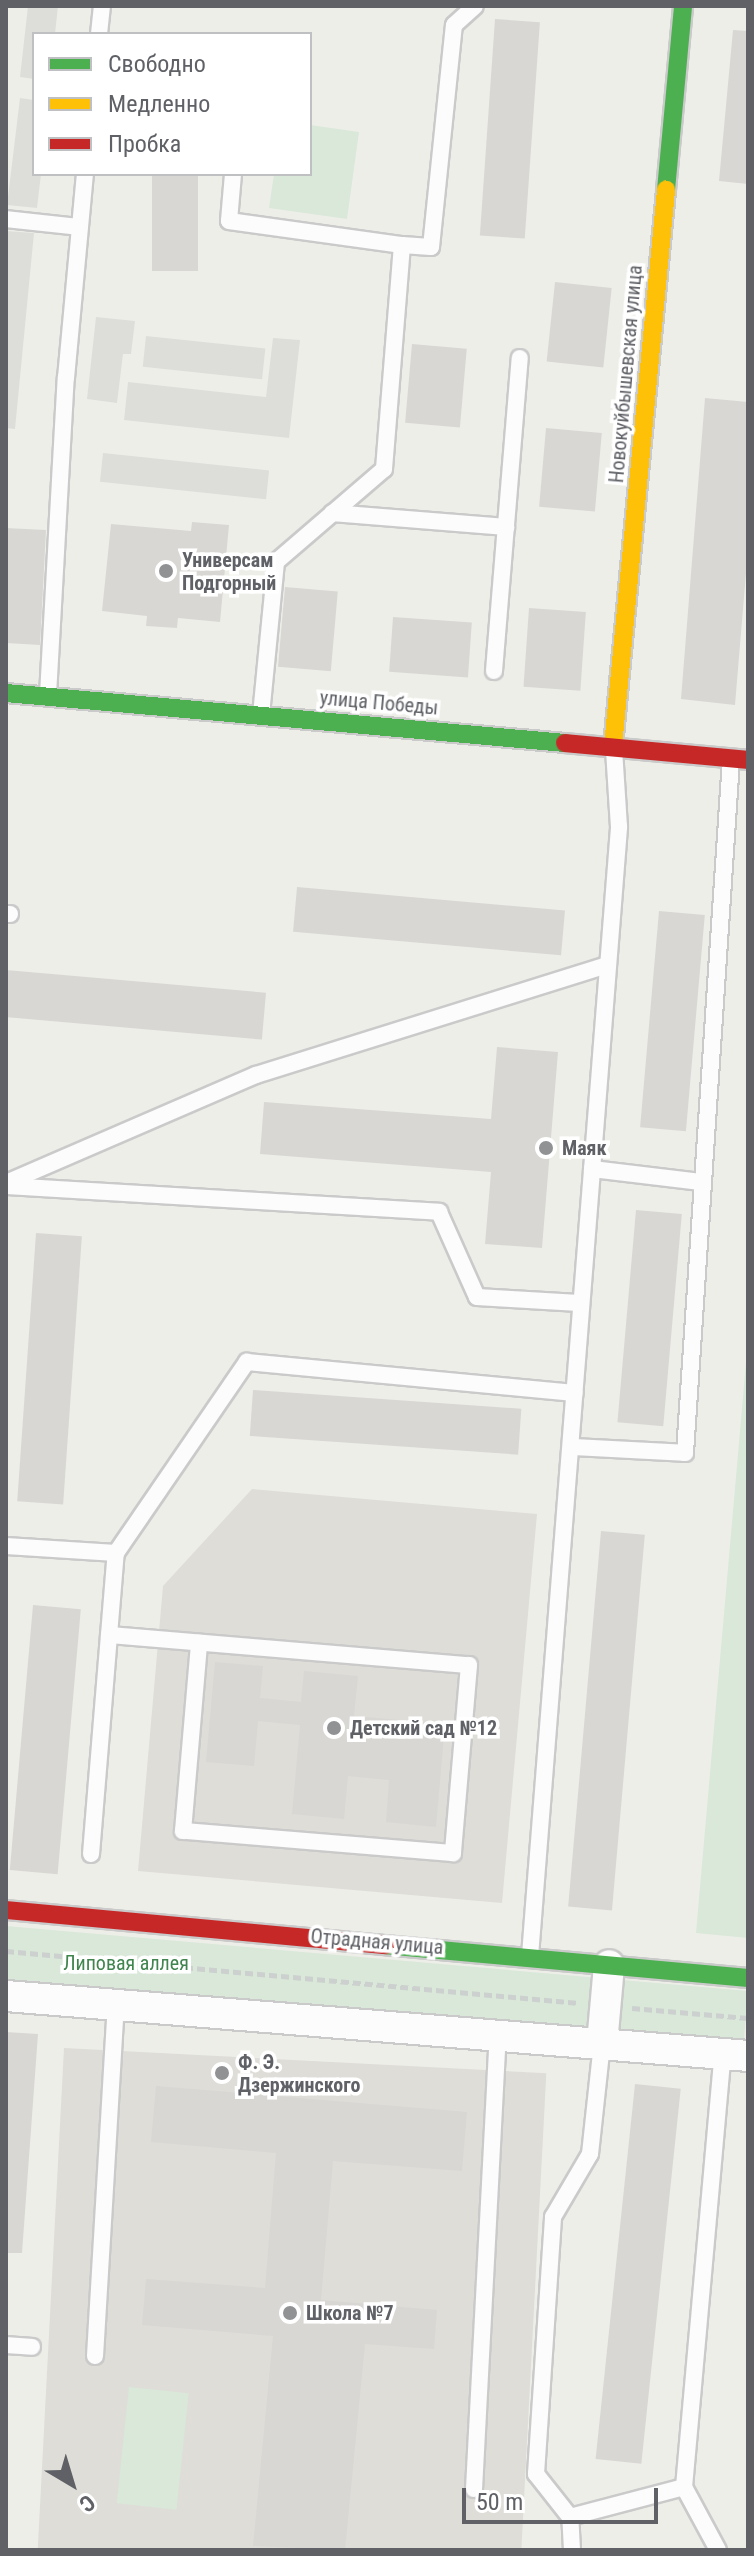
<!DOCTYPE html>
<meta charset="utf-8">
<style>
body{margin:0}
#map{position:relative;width:754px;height:2556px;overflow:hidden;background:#eeeee9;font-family:"Roboto Condensed",sans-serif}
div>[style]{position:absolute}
.industrial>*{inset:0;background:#ddddda;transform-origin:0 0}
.education>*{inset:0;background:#deddd8;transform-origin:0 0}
.green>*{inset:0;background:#d9e8d9;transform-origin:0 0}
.building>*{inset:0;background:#d8d7d4;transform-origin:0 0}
.path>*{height:5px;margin-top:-2.5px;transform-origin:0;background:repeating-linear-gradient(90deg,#ccd0ce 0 8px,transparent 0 12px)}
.roads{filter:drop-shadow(2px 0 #cacaca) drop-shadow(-2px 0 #cacaca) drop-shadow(0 2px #cacaca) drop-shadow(0 -2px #cacaca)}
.lane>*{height:16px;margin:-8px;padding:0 8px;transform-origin:8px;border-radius:8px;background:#fcfcfc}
.street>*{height:30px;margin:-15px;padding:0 15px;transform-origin:15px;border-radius:15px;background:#fcfcfc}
.fast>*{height:18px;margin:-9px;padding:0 9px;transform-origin:9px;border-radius:9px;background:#4caf50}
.slow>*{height:18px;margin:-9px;padding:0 9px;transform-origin:9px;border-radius:9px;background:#ffc107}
.jam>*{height:18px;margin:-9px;padding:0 9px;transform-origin:9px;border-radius:9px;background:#c62828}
.dots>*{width:22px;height:22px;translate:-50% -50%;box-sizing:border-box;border:4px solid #fff;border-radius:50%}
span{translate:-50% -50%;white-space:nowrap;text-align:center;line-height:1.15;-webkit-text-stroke:7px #fff;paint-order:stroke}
.street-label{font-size:20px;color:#5f6166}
.poi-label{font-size:20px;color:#5f6166;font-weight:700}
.left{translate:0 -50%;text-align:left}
.park-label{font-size:20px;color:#40844e}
.frame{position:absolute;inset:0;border:8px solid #5f6166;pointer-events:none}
.legend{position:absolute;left:32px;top:32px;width:280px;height:144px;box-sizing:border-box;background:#fff;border:2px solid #bfc0c2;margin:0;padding:10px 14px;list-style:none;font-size:24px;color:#5f6166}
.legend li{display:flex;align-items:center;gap:16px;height:40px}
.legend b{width:40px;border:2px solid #bfc0c2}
.north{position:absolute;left:32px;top:2444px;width:80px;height:80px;-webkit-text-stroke:6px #fff;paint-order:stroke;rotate:142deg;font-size:22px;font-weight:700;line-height:32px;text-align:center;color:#5f6166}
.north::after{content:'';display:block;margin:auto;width:28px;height:36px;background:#5f6166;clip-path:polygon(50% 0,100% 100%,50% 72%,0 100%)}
.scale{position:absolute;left:462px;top:2488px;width:196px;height:36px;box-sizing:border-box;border:4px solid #5f6166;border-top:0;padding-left:10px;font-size:24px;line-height:28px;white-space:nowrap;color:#5f6166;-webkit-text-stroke:6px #fff;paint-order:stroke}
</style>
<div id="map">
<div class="industrial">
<i style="clip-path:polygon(28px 6px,58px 6px,55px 34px,34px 34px,34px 79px,20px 77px)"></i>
<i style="clip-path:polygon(20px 98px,34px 100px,34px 174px,41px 174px,37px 208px,7px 205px)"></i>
<i style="clip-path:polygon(6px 231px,34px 233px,15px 429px,6px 428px)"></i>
<i style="clip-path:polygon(96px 317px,135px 321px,131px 354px,123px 354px,117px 403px,87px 399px)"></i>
<i style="left:146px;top:336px;width:120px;height:31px;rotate:6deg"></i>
<i style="clip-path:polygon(273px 338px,300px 340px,289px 438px,124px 420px,128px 382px,266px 397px)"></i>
<i style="left:103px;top:453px;width:167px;height:29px;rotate:6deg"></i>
</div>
<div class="education">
<i style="clip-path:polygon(252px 1489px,537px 1514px,502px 1903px,138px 1871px,163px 1586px)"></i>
<i style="left:64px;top:2048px;width:483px;height:503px;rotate:3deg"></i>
</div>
<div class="green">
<i style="clip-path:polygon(310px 125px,359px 132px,347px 219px,269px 208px,274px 174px,310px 174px)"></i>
<i style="clip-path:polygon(748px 1340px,748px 1938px,696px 1933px)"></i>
<i style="left:6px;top:1926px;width:745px;height:53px;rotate:5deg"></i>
<i style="left:129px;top:2387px;width:60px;height:117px;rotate:6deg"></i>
</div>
<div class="building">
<i style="left:495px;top:19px;width:45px;height:217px;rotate:4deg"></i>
<i style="clip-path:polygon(733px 30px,748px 31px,748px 184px,719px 181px)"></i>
<i style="left:152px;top:174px;width:46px;height:97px"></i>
<i style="left:555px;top:282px;width:57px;height:80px;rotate:6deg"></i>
<i style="left:412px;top:344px;width:55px;height:79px;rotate:5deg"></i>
<i style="clip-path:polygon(705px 398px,748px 402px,748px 549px,735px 705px,681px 699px)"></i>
<i style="left:546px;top:428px;width:56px;height:79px;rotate:5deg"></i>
<i style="clip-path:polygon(192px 522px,229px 525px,220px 622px,178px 618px,177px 628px,162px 627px,146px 626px,147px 616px,102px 611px,111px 524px,191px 531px)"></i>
<i style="clip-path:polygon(6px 528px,46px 530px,40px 645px,6px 643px)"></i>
<i style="left:285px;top:587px;width:53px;height:80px;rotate:5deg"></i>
<i style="left:529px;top:608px;width:57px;height:79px;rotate:4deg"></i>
<i style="left:393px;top:617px;width:79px;height:55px;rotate:4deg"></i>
<i style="left:297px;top:887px;width:269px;height:45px;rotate:5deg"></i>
<i style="left:659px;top:911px;width:46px;height:217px;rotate:5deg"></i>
<i style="left:6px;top:970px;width:261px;height:47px;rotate:5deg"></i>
<i style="clip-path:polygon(497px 1047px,558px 1052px,542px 1248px,485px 1244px,491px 1172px,260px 1154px,264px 1102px,491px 1119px)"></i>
<i style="left:636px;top:1210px;width:46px;height:213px;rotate:5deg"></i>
<i style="left:36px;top:1233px;width:46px;height:269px;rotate:4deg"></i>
<i style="left:253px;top:1390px;width:269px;height:46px;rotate:4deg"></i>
<i style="left:601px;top:1531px;width:44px;height:377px;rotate:5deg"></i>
<i style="left:33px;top:1605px;width:48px;height:266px;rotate:5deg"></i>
<i style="clip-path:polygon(215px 1662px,263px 1666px,260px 1698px,301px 1702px,304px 1671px,358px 1676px,354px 1716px,445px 1724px,436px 1827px,386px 1822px,389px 1780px,348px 1776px,344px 1819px,292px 1814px,300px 1725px,258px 1721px,254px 1766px,206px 1762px)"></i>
<i style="clip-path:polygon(6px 2032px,38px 2034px,22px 2253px,6px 2253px)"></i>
<i style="left:635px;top:2084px;width:46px;height:377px;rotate:6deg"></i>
<i style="clip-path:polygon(156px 2086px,467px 2112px,462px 2171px,333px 2161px,321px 2300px,437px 2310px,434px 2349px,365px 2344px,345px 2550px,253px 2546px,273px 2336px,142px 2325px,146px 2279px,265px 2288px,276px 2153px,151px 2142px)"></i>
</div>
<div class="path">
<i style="left:6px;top:1951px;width:575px;rotate:5.19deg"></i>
<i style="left:632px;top:2008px;width:116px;rotate:4.9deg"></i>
</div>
<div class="roads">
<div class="lane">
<i style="left:99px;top:34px;width:28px;rotate:-84deg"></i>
<i style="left:233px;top:174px;width:47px;rotate:94.9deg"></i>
<i style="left:229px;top:221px;width:175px;rotate:7.9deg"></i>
<i style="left:402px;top:245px;width:225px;rotate:94.6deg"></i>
<i style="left:384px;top:469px;width:143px;rotate:139.3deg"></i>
<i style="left:276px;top:562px;width:154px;rotate:95.6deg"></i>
<i style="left:6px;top:219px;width:74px;rotate:6.2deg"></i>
<i style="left:402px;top:245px;width:29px;rotate:4deg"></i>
<i style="left:431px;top:247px;width:223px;rotate:-84.1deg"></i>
<i style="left:454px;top:25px;width:28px;rotate:-42deg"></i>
<i style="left:332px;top:513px;width:175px;rotate:4.6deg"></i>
<i style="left:494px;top:671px;width:314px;rotate:-85.3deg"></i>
<i style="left:48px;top:695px;width:318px;rotate:-86.8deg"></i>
<i style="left:66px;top:378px;width:205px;rotate:-84.7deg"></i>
<i style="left:6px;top:914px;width:4px"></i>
<i style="left:592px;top:1169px;width:110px;rotate:6.8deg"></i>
<i style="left:6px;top:1183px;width:272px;rotate:-23.4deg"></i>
<i style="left:256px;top:1075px;width:368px;rotate:-17.4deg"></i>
<i style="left:6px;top:1186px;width:434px;rotate:3.4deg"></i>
<i style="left:439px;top:1212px;width:93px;rotate:65.9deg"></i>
<i style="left:477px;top:1297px;width:102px;rotate:3.4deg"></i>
<i style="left:572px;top:1447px;width:113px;rotate:3deg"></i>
<i style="left:685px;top:1453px;width:695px;rotate:-86.2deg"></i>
<i style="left:6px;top:1546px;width:110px;rotate:3.6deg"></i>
<i style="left:116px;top:1553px;width:232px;rotate:-55.6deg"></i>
<i style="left:247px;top:1362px;width:329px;rotate:5.4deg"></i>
<i style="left:109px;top:1635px;width:361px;rotate:4.8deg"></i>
<i style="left:469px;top:1665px;width:189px;rotate:94.9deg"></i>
<i style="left:453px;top:1853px;width:271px;rotate:-175.3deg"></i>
<i style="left:183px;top:1831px;width:189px;rotate:-85.1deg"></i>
<i style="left:91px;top:1854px;width:302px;rotate:-85.3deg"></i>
<i style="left:530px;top:1956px;width:1133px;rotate:-85.49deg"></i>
<i style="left:619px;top:827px;width:78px;rotate:-93.7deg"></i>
<i style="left:6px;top:2345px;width:26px;rotate:4deg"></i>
<i style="left:95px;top:2356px;width:354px;rotate:-86.6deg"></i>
<i style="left:474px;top:2489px;width:455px;rotate:-87deg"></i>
<i style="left:570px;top:2517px;width:55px;rotate:-128.3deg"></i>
<i style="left:536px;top:2474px;width:258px;rotate:-86.2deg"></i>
<i style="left:553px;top:2217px;width:73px;rotate:-59.6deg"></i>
<i style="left:590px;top:2154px;width:111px;rotate:-83.8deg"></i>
<i style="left:572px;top:2550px;width:33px;rotate:-93deg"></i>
<i style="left:570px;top:2517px;width:118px;rotate:-14.7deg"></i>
<i style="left:718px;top:2550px;width:72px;rotate:-118.4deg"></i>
<i style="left:684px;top:2487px;width:435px;rotate:-84.9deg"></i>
</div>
<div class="street">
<i style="left:6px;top:1996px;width:744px;rotate:4.62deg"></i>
<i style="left:602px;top:2044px;width:79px;rotate:-84.9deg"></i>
</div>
<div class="fast">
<i style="left:666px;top:190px;width:185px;rotate:-84.7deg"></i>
<i style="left:6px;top:693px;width:561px;rotate:5.11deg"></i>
<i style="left:385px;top:1945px;width:364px;rotate:5.2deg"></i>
</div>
<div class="slow">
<i style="left:613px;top:746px;width:559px;rotate:-84.55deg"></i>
</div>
<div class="jam">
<i style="left:565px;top:743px;width:184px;rotate:5.3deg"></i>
<i style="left:6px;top:1910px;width:381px;rotate:5.3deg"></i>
</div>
</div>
<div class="dots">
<i style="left:166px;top:571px;background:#919294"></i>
<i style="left:546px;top:1148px;background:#919294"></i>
<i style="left:334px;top:1728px;background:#919294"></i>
<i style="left:222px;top:2073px;background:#919294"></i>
<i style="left:290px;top:2313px;background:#919294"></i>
</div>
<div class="street-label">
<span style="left:626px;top:374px;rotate:-85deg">Новокуйбышевская улица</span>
<span style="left:379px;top:703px;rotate:5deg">улица Победы</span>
<span style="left:377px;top:1942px;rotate:5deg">Отрадная улица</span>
</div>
<div class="poi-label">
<span class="left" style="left:182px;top:572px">Универсам<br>Подгорный</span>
<span class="left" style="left:562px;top:1148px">Маяк</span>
<span class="left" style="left:350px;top:1728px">Детский сад №12</span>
<span class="left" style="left:238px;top:2074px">Ф. Э.<br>Дзержинского</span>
<span class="left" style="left:306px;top:2313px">Школа №7</span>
</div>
<div class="park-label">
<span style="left:126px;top:1963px">Липовая аллея</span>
</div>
<div class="frame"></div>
<ul class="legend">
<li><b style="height:10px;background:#4caf50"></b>Свободно</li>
<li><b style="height:10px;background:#ffc107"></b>Медленно</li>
<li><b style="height:10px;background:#c62828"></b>Пробка</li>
</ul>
<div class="north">С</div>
<div class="scale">50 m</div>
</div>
